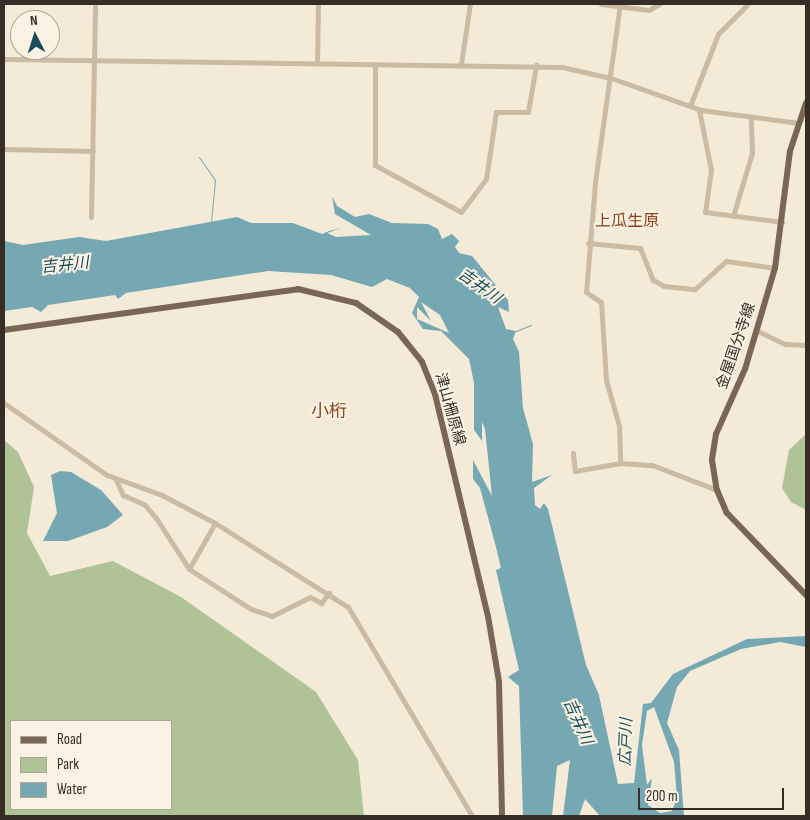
<!DOCTYPE html>
<meta charset="utf-8">
<style>
body{margin:0}
#map{position:relative;width:810px;height:820px;overflow:hidden;background:#f3ead8;font-family:"Sofia Sans Condensed","Noto Sans JP",sans-serif}
div>[style]{position:absolute}
.green>*{inset:0;background:#afc397}
.water>*{inset:0;background:#75a8b2}
.stream>*{height:1px;margin:-0.5px;padding:0 0.5px;transform-origin:0.5px;border-radius:0.5px;background:#75a8b2}
.minor>*{height:5px;margin:-2.5px;padding:0 2.5px;transform-origin:2.5px;border-radius:2.5px;background:#ccbba3}
.major>*{height:6px;margin:-3px;padding:0 3px;transform-origin:3px;border-radius:3px;background:#796655}
span{translate:-50% -50%;white-space:nowrap;text-align:center;line-height:1.15;-webkit-text-stroke:4px #faf3e4;paint-order:stroke}
.street-label{font-size:15px;color:#362d26}
.neighbourhood-label{font-size:16px;color:#8b4219}
.water-label{font-size:16px;color:#184e5a;font-style:italic}
.quarter-label{font-size:18px;color:#8b4219}
.frame{position:absolute;inset:0;border:5px solid #362d26;pointer-events:none}
.legend{position:absolute;left:10px;top:720px;width:162px;height:90px;box-sizing:border-box;background:#faf3e4;border:1px solid #aca498;margin:0;padding:6px 9px;list-style:none;font-size:15px;color:#362d26}
.legend li{display:flex;align-items:center;gap:10px;height:25px}
.legend b{width:25px;border:1px solid #aca498}
.north{position:absolute;left:10px;top:10px;width:50px;height:50px;box-sizing:border-box;background:#faf3e4;border:1px solid #aca498;border-radius:50%;rotate:355deg;font-size:14px;font-weight:700;line-height:20px;text-align:center;color:#362d26}
.north::after{content:'';display:block;margin:auto;width:18px;height:22px;background:#184e5a;clip-path:polygon(50% 0,100% 100%,50% 72%,0 100%)}
.scale{position:absolute;left:638px;top:788px;width:146px;height:22px;box-sizing:border-box;border:2px solid #362d26;border-top:0;padding-left:6px;font-size:15px;line-height:18px;white-space:nowrap;color:#362d26;-webkit-text-stroke:4px #faf3e4;paint-order:stroke}
</style>
<div id="map">
<div class="green">
<i style="clip-path:polygon(806px 434px,806px 510px,791px 502px,782px 488px,789px 450px)"></i>
<i style="clip-path:polygon(evenodd,4px 440px,18px 452px,34px 487px,27px 533px,50px 576px,113px 561px,181px 597px,316px 692px,358px 760px,364px 816px,4px 816px,4px 440px,11px 721px,171px 721px,171px 809px,11px 809px,11px 721px)"></i>
</div>
<div class="water">
<i style="clip-path:polygon(evenodd,332px 196px,337px 206px,355px 217px,369px 214px,392px 223px,428px 224px,438px 229px,442px 239px,452px 234px,459px 241px,455px 247px,459px 253px,472px 256px,508px 300px,509px 312px,498px 307px,506px 329px,516px 331px,513px 339px,519px 352px,523px 408px,533px 444px,532px 482px,552px 475px,534px 488px,535px 505px,540px 509px,544px 503px,548px 509px,586px 665px,599px 695px,618px 784px,634px 783px,643px 704px,651px 703px,673px 674px,747px 639px,806px 636px,806px 647px,780px 642px,741px 649px,690px 671px,677px 687px,667px 723px,679px 750px,684px 816px,600px 816px,585px 799px,579px 816px,563px 816px,570px 760px,557px 766px,552px 816px,523px 816px,519px 686px,508px 677px,519px 670px,496px 570px,501px 568px,496px 547px,480px 488px,473px 479px,473px 460px,492px 496px,485px 429px,482px 422px,482px 441px,474px 430px,474px 383px,469px 359px,441px 331px,423px 329px,412px 313px,419px 297px,410px 288px,387px 279px,372px 287px,331px 275px,268px 271px,126px 293px,118px 299px,115px 295px,48px 305px,41px 312px,32px 307px,4px 311px,4px 241px,23px 245px,79px 237px,106px 241px,237px 217px,251px 223px,293px 223px,322px 234px,329px 231px,341px 228px,327px 233px,336px 237px,371px 235px,335px 214px,332px 196px,421px 302px,440px 315px,449px 333px,417px 319px,417px 307px,431px 321px,421px 302px,332px 196px,654px 707px,674px 762px,677px 798px,672px 811px,660px 813px,648px 805px,652px 778px,647px 785px,642px 745px,647px 711px,654px 707px)"></i>
<i style="clip-path:polygon(60px 471px,71px 472px,101px 490px,123px 515px,107px 527px,68px 541px,43px 541px,57px 513px,51px 475px)"></i>
</div>
<div class="stream">
<i style="left:199px;top:157px;width:28px;rotate:55deg"></i>
<i style="left:215px;top:180px;width:42px;rotate:95.4deg"></i>
<i style="left:516px;top:331px;width:16px;rotate:-22deg"></i>
</div>
<div class="minor">
<i style="left:601px;top:4px;width:48px;rotate:7.1deg"></i>
<i style="left:649px;top:10px;width:12px;rotate:-31deg"></i>
<i style="left:620px;top:4px;width:181px;rotate:98deg"></i>
<i style="left:595px;top:183px;width:109px;rotate:94.7deg"></i>
<i style="left:586px;top:292px;width:18px;rotate:34deg"></i>
<i style="left:601px;top:302px;width:78px;rotate:86.3deg"></i>
<i style="left:606px;top:380px;width:48px;rotate:74.2deg"></i>
<i style="left:619px;top:426px;width:37px;rotate:88deg"></i>
<i style="left:620px;top:463px;width:32px;rotate:4deg"></i>
<i style="left:652px;top:465px;width:70px;rotate:21deg"></i>
<i style="left:4px;top:59px;width:558px;rotate:0.82deg"></i>
<i style="left:562px;top:67px;width:50px;rotate:12.7deg"></i>
<i style="left:611px;top:78px;width:96px;rotate:19.6deg"></i>
<i style="left:701px;top:110px;width:99px;rotate:7.6deg"></i>
<i style="left:317px;top:63px;width:59px;rotate:-89deg"></i>
<i style="left:375px;top:64px;width:101px;rotate:90deg"></i>
<i style="left:375px;top:165px;width:98px;rotate:28.7deg"></i>
<i style="left:461px;top:212px;width:41px;rotate:-52.9deg"></i>
<i style="left:486px;top:179px;width:68px;rotate:-81.5deg"></i>
<i style="left:496px;top:112px;width:32px"></i>
<i style="left:528px;top:112px;width:48px;rotate:-80.3deg"></i>
<i style="left:461px;top:64px;width:61px;rotate:-81.5deg"></i>
<i style="left:690px;top:106px;width:77px;rotate:-68.7deg"></i>
<i style="left:718px;top:34px;width:42px;rotate:-45deg"></i>
<i style="left:699px;top:110px;width:61px;rotate:78.7deg"></i>
<i style="left:711px;top:170px;width:42px;rotate:98.1deg"></i>
<i style="left:705px;top:212px;width:78px;rotate:7.4deg"></i>
<i style="left:4px;top:149px;width:89px;rotate:1.3deg"></i>
<i style="left:733px;top:216px;width:66px;rotate:-73.2deg"></i>
<i style="left:752px;top:153px;width:35px;rotate:-92deg"></i>
<i style="left:91px;top:217px;width:213px;rotate:-88.9deg"></i>
<i style="left:588px;top:243px;width:52px;rotate:5.5deg"></i>
<i style="left:640px;top:248px;width:35px;rotate:68deg"></i>
<i style="left:653px;top:280px;width:13px;rotate:29deg"></i>
<i style="left:664px;top:286px;width:31px;rotate:6deg"></i>
<i style="left:695px;top:289px;width:42px;rotate:-42.1deg"></i>
<i style="left:726px;top:261px;width:49px;rotate:8.1deg"></i>
<i style="left:756px;top:330px;width:32px;rotate:26deg"></i>
<i style="left:785px;top:344px;width:21px;rotate:3deg"></i>
<i style="left:4px;top:403px;width:126px;rotate:35deg"></i>
<i style="left:107px;top:475px;width:59px;rotate:20deg"></i>
<i style="left:162px;top:495px;width:60px;rotate:27.8deg"></i>
<i style="left:215px;top:523px;width:157px;rotate:32.3deg"></i>
<i style="left:348px;top:607px;width:243px;rotate:59.3deg"></i>
<i style="left:573px;top:453px;width:18px;rotate:84deg"></i>
<i style="left:575px;top:471px;width:46px;rotate:-10.1deg"></i>
<i style="left:115px;top:478px;width:19px;rotate:65deg"></i>
<i style="left:123px;top:495px;width:24px;rotate:24deg"></i>
<i style="left:145px;top:505px;width:17px;rotate:50deg"></i>
<i style="left:156px;top:518px;width:61px;rotate:57.1deg"></i>
<i style="left:189px;top:569px;width:74px;rotate:32.8deg"></i>
<i style="left:251px;top:609px;width:22px;rotate:18deg"></i>
<i style="left:272px;top:616px;width:42px;rotate:-26.6deg"></i>
<i style="left:310px;top:597px;width:13px;rotate:29deg"></i>
<i style="left:321px;top:603px;width:13px;rotate:-51deg"></i>
<i style="left:189px;top:569px;width:53px;rotate:-60.5deg"></i>
</div>
<div class="major">
<i style="left:806px;top:103px;width:51px;rotate:108.4deg"></i>
<i style="left:790px;top:151px;width:118px;rotate:97.3deg"></i>
<i style="left:775px;top:268px;width:105px;rotate:106.5deg"></i>
<i style="left:745px;top:369px;width:71px;rotate:114deg"></i>
<i style="left:716px;top:434px;width:26px;rotate:99deg"></i>
<i style="left:712px;top:460px;width:30px;rotate:81deg"></i>
<i style="left:717px;top:490px;width:25px;rotate:67deg"></i>
<i style="left:727px;top:513px;width:114px;rotate:46.1deg"></i>
<i style="left:4px;top:330px;width:297px;rotate:-7.9deg"></i>
<i style="left:298px;top:289px;width:60px;rotate:13.6deg"></i>
<i style="left:356px;top:303px;width:51px;rotate:34.6deg"></i>
<i style="left:398px;top:332px;width:38px;rotate:51deg"></i>
<i style="left:422px;top:362px;width:35px;rotate:68deg"></i>
<i style="left:435px;top:394px;width:228px;rotate:76.6deg"></i>
<i style="left:488px;top:616px;width:67px;rotate:80.5deg"></i>
<i style="left:499px;top:682px;width:134px;rotate:88.7deg"></i>
</div>
<div class="street-label">
<span style="left:736px;top:346px;rotate:-71deg">金屋国分寺線</span>
<span style="left:450px;top:409px;rotate:74deg">津山柵原線</span>
</div>
<div class="neighbourhood-label">
<span style="left:627px;top:222px">上瓜生原</span>
</div>
<div class="water-label">
<span style="left:65px;top:266px;rotate:-6deg">吉井川</span>
<span style="left:479px;top:287px;rotate:35deg">吉井川</span>
<span style="left:577px;top:722px;rotate:66deg">吉井川</span>
<span style="left:627px;top:742px;rotate:-88deg">広戸川</span>
</div>
<div class="quarter-label">
<span style="left:329px;top:412px">小桁</span>
</div>
<div class="frame"></div>
<ul class="legend">
<li><b style="height:6px;background:#796655"></b>Road</li>
<li><b style="height:14px;background:#afc397"></b>Park</li>
<li><b style="height:14px;background:#75a8b2"></b>Water</li>
</ul>
<div class="north">N</div>
<div class="scale">200 m</div>
</div>
